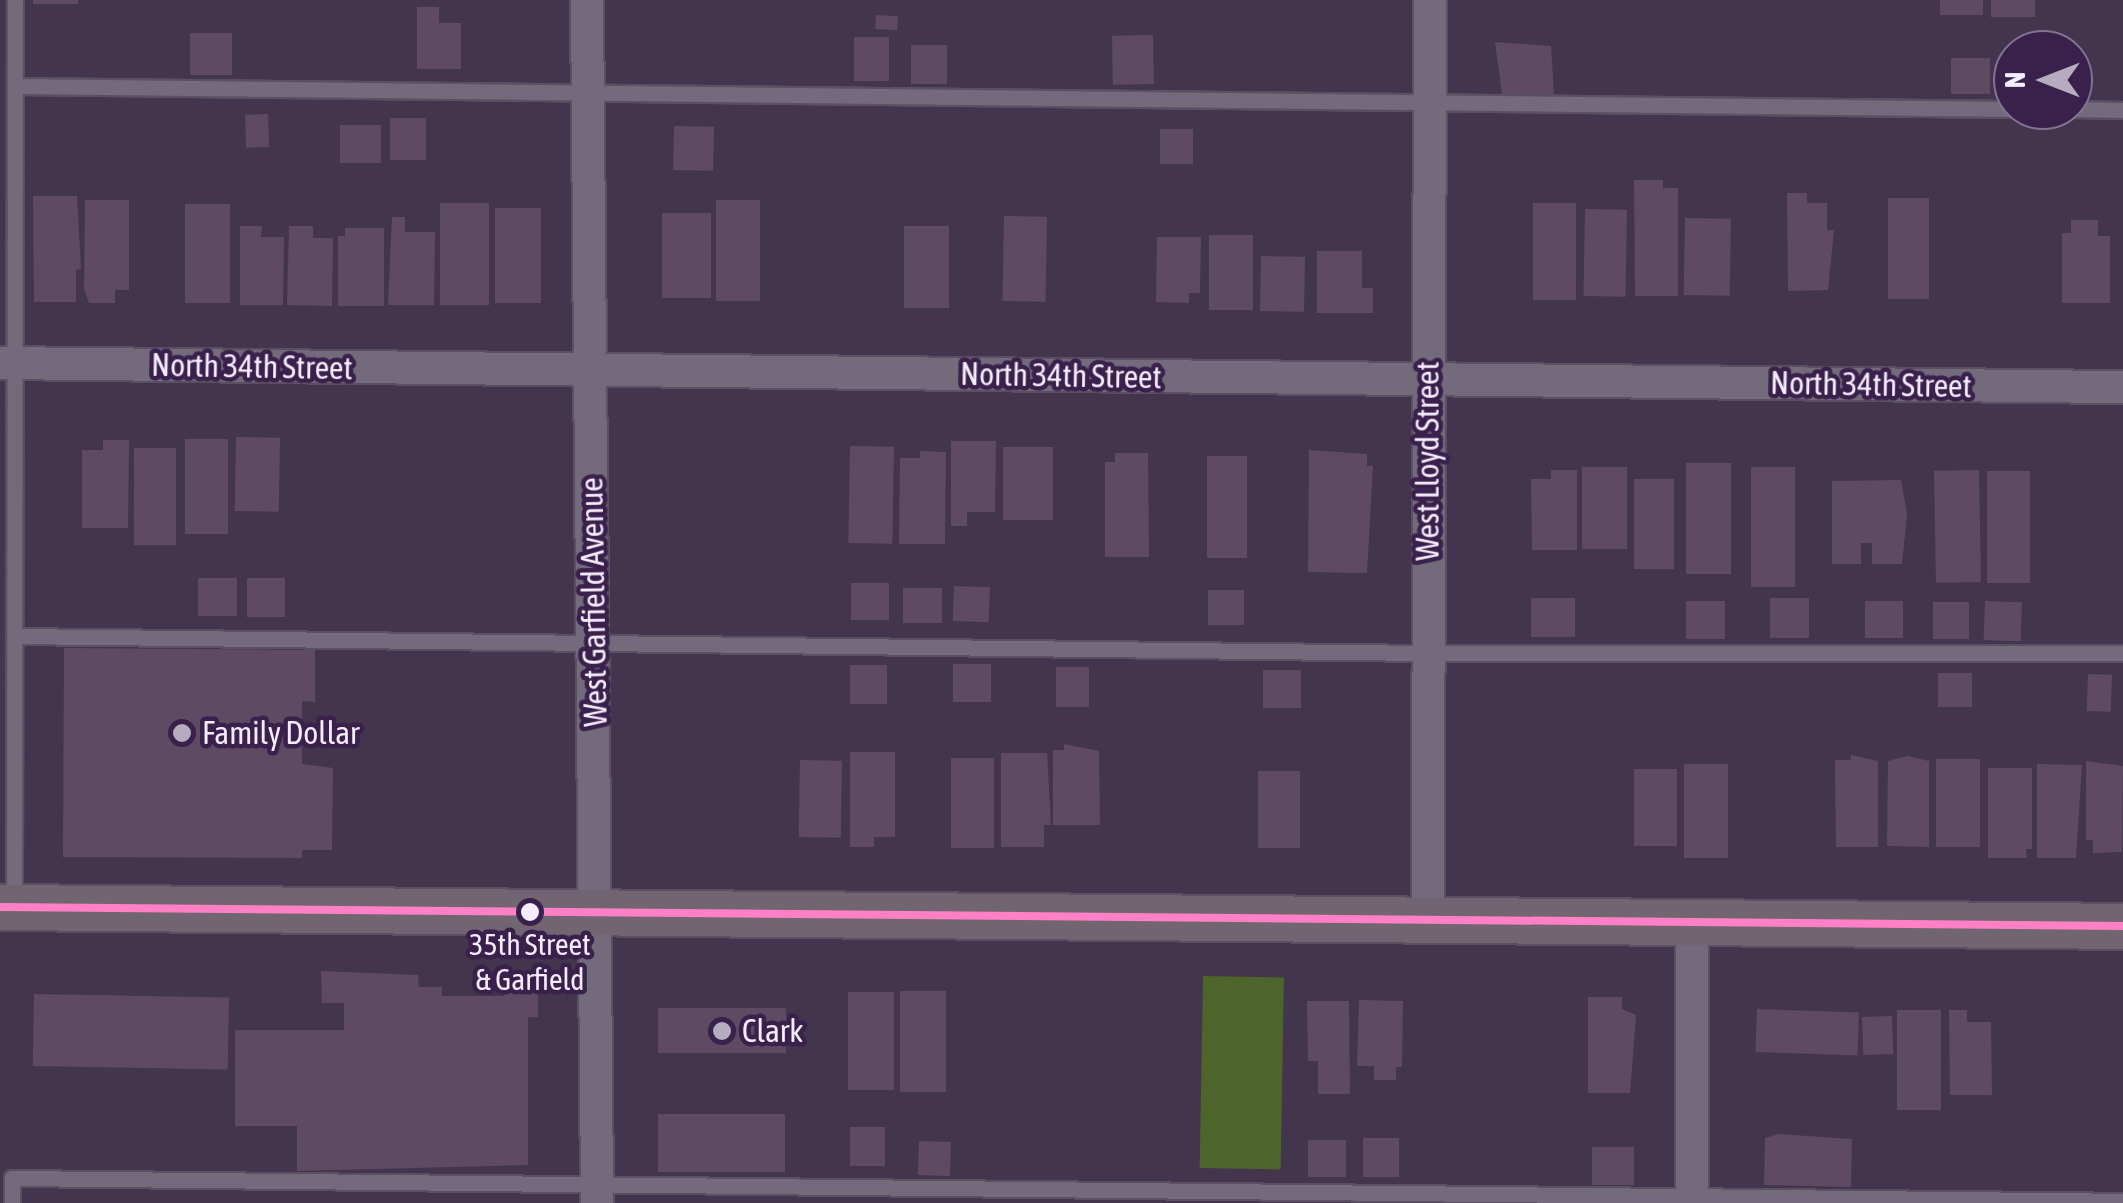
<!DOCTYPE html>
<style>
body{margin:0}
#map{position:relative;width:2123px;height:1203px;overflow:hidden;background:#42354d;font-family:"Asap Condensed",sans-serif}
div>[style]{position:absolute}
.green>*{inset:0;background:#4d642a;transform-origin:0 0}
.building>*{inset:0;background:#5e4b63;transform-origin:0 0}
.roads{filter:drop-shadow(2px 0 #5a5062) drop-shadow(-2px 0 #5a5062) drop-shadow(0 2px #5a5062) drop-shadow(0 -2px #5a5062)}
.service>*{height:15px;margin:-7.5px;padding:0 7.5px;transform-origin:7.5px;border-radius:7.5px;background:#736a7b}
.minor>*{height:32px;margin:-16px;padding:0 16px;transform-origin:16px;border-radius:16px;background:#736a7b}
.secondary>*{height:45px;margin:-22.5px;padding:0 22.5px;transform-origin:22.5px;border-radius:22.5px;background:#706571}
.bus-1>*{height:8px;margin:-4px;padding:0 4px;transform-origin:4px;border-radius:4px;background:#ff80c5}
.dots>*{width:28px;height:28px;translate:-50% -50%;box-sizing:border-box;border:5px solid #39214c;border-radius:50%}
span{translate:-50% -50%;white-space:nowrap;text-align:center;line-height:1.15;-webkit-text-stroke:9px #39214c;paint-order:stroke}
.bus-label{font-size:30px;color:#f5ecfd}
.street-label{font-size:32px;color:#f5ecfd}
.poi-label{font-size:32px;color:#f5ecfd}
.left{translate:0 -50%;text-align:left}
.north{position:absolute;left:1993px;top:30px;width:100px;height:100px;box-sizing:border-box;background:#39214c;border:2px solid #847293;border-radius:50%;rotate:270deg;font-size:28px;font-weight:700;line-height:40px;text-align:center;color:#f5ecfd}
.north::after{content:'';display:block;margin:auto;width:35px;height:45px;background:#b6acbf;clip-path:polygon(50% 0,100% 100%,50% 72%,0 100%)}
</style>
<div id="map">
<div class="green">
<i style="left:1203px;top:976px;width:81px;height:192px;rotate:1deg"></i>
</div>
<div class="building">
<i style="left:33px;top:0;width:45px;height:4px"></i>
<i style="left:1940px;top:0;width:43px;height:15px"></i>
<i style="left:1991px;top:0;width:44px;height:17px"></i>
<i style="clip-path:polygon(417px 7px,439px 7px,439px 23px,461px 23px,461px 69px,417px 69px)"></i>
<i style="left:876px;top:15px;width:22px;height:14px;rotate:3deg"></i>
<i style="left:190px;top:33px;width:42px;height:42px"></i>
<i style="left:1153px;top:35px;width:49px;height:41px;rotate:89deg"></i>
<i style="left:854px;top:37px;width:35px;height:44px"></i>
<i style="clip-path:polygon(1495px 42px,1551px 46px,1554px 94px,1502px 94px)"></i>
<i style="left:911px;top:45px;width:36px;height:39px"></i>
<i style="left:1951px;top:58px;width:39px;height:36px"></i>
<i style="left:268px;top:114px;width:33px;height:23px;rotate:88deg"></i>
<i style="left:390px;top:118px;width:36px;height:42px"></i>
<i style="left:381px;top:125px;width:38px;height:41px;rotate:90deg"></i>
<i style="left:674px;top:126px;width:40px;height:44px;rotate:1deg"></i>
<i style="left:1160px;top:129px;width:33px;height:35px"></i>
<i style="clip-path:polygon(1634px 180px,1663px 180px,1663px 188px,1678px 188px,1678px 296px,1635px 296px)"></i>
<i style="clip-path:polygon(1787px 193px,1807px 193px,1807px 203px,1827px 203px,1827px 230px,1834px 230px,1828px 290px,1788px 291px)"></i>
<i style="clip-path:polygon(33px 196px,77px 196px,81px 269px,76px 270px,76px 302px,34px 302px)"></i>
<i style="left:1888px;top:198px;width:41px;height:101px"></i>
<i style="clip-path:polygon(85px 200px,129px 200px,129px 290px,115px 290px,115px 303px,89px 303px,84px 289px)"></i>
<i style="left:716px;top:200px;width:44px;height:101px"></i>
<i style="left:440px;top:203px;width:49px;height:102px"></i>
<i style="left:1533px;top:203px;width:43px;height:97px"></i>
<i style="left:185px;top:204px;width:45px;height:99px"></i>
<i style="left:495px;top:208px;width:46px;height:95px"></i>
<i style="left:1585px;top:209px;width:42px;height:87px;rotate:1deg"></i>
<i style="left:662px;top:213px;width:49px;height:85px"></i>
<i style="left:1004px;top:216px;width:43px;height:85px;rotate:1deg"></i>
<i style="clip-path:polygon(392px 217px,405px 217px,405px 232px,435px 232px,434px 305px,388px 305px)"></i>
<i style="left:1685px;top:218px;width:46px;height:77px;rotate:1deg"></i>
<i style="clip-path:polygon(2071px 220px,2098px 220px,2098px 236px,2110px 236px,2110px 303px,2062px 303px,2062px 233px,2071px 233px)"></i>
<i style="clip-path:polygon(240px 226px,262px 226px,261px 237px,284px 237px,283px 305px,240px 305px)"></i>
<i style="clip-path:polygon(289px 226px,313px 226px,313px 238px,333px 238px,332px 306px,287px 305px)"></i>
<i style="left:904px;top:226px;width:45px;height:82px"></i>
<i style="clip-path:polygon(345px 228px,384px 228px,384px 306px,338px 306px,338px 236px,345px 236px)"></i>
<i style="left:1209px;top:235px;width:44px;height:75px"></i>
<i style="clip-path:polygon(1157px 237px,1201px 237px,1200px 293px,1189px 293px,1189px 303px,1156px 302px)"></i>
<i style="clip-path:polygon(1317px 251px,1362px 251px,1362px 288px,1373px 288px,1373px 313px,1317px 313px)"></i>
<i style="left:1261px;top:256px;width:44px;height:55px;rotate:1deg"></i>
<i style="left:236px;top:437px;width:44px;height:74px;rotate:1deg"></i>
<i style="left:185px;top:439px;width:43px;height:95px"></i>
<i style="clip-path:polygon(103px 440px,129px 440px,128px 528px,82px 528px,82px 450px,103px 450px)"></i>
<i style="clip-path:polygon(951px 441px,996px 441px,995px 512px,967px 512px,967px 526px,951px 526px)"></i>
<i style="left:850px;top:446px;width:44px;height:97px;rotate:1deg"></i>
<i style="left:1003px;top:447px;width:50px;height:73px"></i>
<i style="left:134px;top:448px;width:42px;height:97px"></i>
<i style="clip-path:polygon(1309px 450px,1367px 454px,1367px 466px,1373px 466px,1367px 573px,1308px 572px)"></i>
<i style="clip-path:polygon(920px 451px,946px 452px,945px 544px,899px 544px,900px 458px,920px 458px)"></i>
<i style="clip-path:polygon(1115px 453px,1148px 453px,1149px 557px,1105px 557px,1105px 462px,1115px 462px)"></i>
<i style="left:1207px;top:456px;width:40px;height:102px"></i>
<i style="left:1686px;top:463px;width:45px;height:111px"></i>
<i style="left:1582px;top:467px;width:45px;height:82px"></i>
<i style="left:1751px;top:467px;width:44px;height:120px"></i>
<i style="clip-path:polygon(1551px 470px,1577px 470px,1577px 550px,1532px 550px,1531px 479px,1551px 479px)"></i>
<i style="left:1979px;top:470px;width:112px;height:45px;rotate:89deg"></i>
<i style="left:1987px;top:471px;width:43px;height:112px"></i>
<i style="left:1634px;top:479px;width:40px;height:90px"></i>
<i style="clip-path:polygon(1901px 480px,1907px 514px,1902px 564px,1872px 564px,1872px 543px,1861px 543px,1861px 564px,1832px 564px,1832px 481px)"></i>
<i style="left:198px;top:578px;width:39px;height:38px"></i>
<i style="left:247px;top:578px;width:38px;height:39px"></i>
<i style="left:851px;top:583px;width:38px;height:37px"></i>
<i style="left:954px;top:586px;width:36px;height:35px;rotate:2deg"></i>
<i style="left:903px;top:588px;width:39px;height:35px"></i>
<i style="left:1208px;top:590px;width:36px;height:35px"></i>
<i style="left:1531px;top:598px;width:44px;height:39px"></i>
<i style="left:1809px;top:598px;width:40px;height:39px;rotate:90deg"></i>
<i style="left:1686px;top:601px;width:39px;height:38px"></i>
<i style="left:1865px;top:601px;width:38px;height:37px"></i>
<i style="left:1985px;top:601px;width:37px;height:39px;rotate:2deg"></i>
<i style="left:1933px;top:602px;width:36px;height:37px"></i>
<i style="clip-path:polygon(64px 648px,315px 650px,315px 702px,302px 701px,302px 764px,333px 768px,332px 850px,302px 850px,302px 858px,63px 857px)"></i>
<i style="left:953px;top:664px;width:38px;height:38px"></i>
<i style="left:850px;top:665px;width:37px;height:39px"></i>
<i style="left:1056px;top:667px;width:33px;height:40px"></i>
<i style="left:1263px;top:670px;width:38px;height:38px"></i>
<i style="left:1938px;top:673px;width:34px;height:34px"></i>
<i style="left:2088px;top:674px;width:24px;height:37px;rotate:2deg"></i>
<i style="clip-path:polygon(1064px 744px,1099px 751px,1100px 825px,1053px 825px,1053px 750px,1064px 750px)"></i>
<i style="clip-path:polygon(850px 752px,895px 752px,895px 837px,874px 837px,874px 847px,850px 847px)"></i>
<i style="clip-path:polygon(1001px 753px,1047px 753px,1051px 825px,1044px 825px,1044px 847px,1001px 847px)"></i>
<i style="clip-path:polygon(1851px 755px,1878px 761px,1878px 847px,1836px 847px,1835px 760px,1851px 760px)"></i>
<i style="clip-path:polygon(1907px 756px,1929px 761px,1929px 847px,1887px 846px,1888px 761px)"></i>
<i style="left:951px;top:758px;width:43px;height:90px"></i>
<i style="left:1936px;top:759px;width:44px;height:88px"></i>
<i style="left:800px;top:760px;width:42px;height:77px;rotate:1deg"></i>
<i style="clip-path:polygon(2086px 761px,2123px 766px,2122px 852px,2093px 853px,2093px 840px,2086px 840px)"></i>
<i style="left:1684px;top:764px;width:44px;height:94px"></i>
<i style="clip-path:polygon(2037px 764px,2082px 765px,2076px 858px,2037px 858px)"></i>
<i style="clip-path:polygon(1988px 768px,2032px 768px,2032px 849px,2026px 849px,2027px 858px,1988px 858px)"></i>
<i style="left:1634px;top:769px;width:43px;height:77px"></i>
<i style="left:1258px;top:771px;width:42px;height:77px"></i>
<i style="clip-path:polygon(321px 971px,418px 975px,419px 987px,442px 987px,442px 996px,504px 996px,504px 987px,538px 987px,538px 1017px,528px 1017px,528px 1165px,297px 1171px,297px 1126px,235px 1126px,235px 1030px,344px 1030px,344px 1003px,322px 1003px)"></i>
<i style="left:900px;top:991px;width:46px;height:101px"></i>
<i style="left:848px;top:992px;width:46px;height:98px"></i>
<i style="left:34px;top:994px;width:195px;height:72px;rotate:1deg"></i>
<i style="clip-path:polygon(1588px 997px,1622px 997px,1622px 1009px,1636px 1015px,1630px 1093px,1588px 1093px)"></i>
<i style="clip-path:polygon(1359px 1000px,1403px 1001px,1402px 1067px,1396px 1067px,1396px 1080px,1374px 1080px,1374px 1066px,1357px 1066px)"></i>
<i style="clip-path:polygon(1307px 1001px,1349px 1001px,1350px 1094px,1318px 1094px,1318px 1061px,1308px 1061px)"></i>
<i style="left:658px;top:1008px;width:128px;height:45px"></i>
<i style="left:1757px;top:1009px;width:102px;height:43px;rotate:2deg"></i>
<i style="left:1897px;top:1010px;width:44px;height:100px"></i>
<i style="clip-path:polygon(1949px 1010px,1967px 1010px,1967px 1022px,1991px 1022px,1992px 1095px,1950px 1095px)"></i>
<i style="left:1892px;top:1016px;width:38px;height:30px;rotate:88deg"></i>
<i style="left:658px;top:1114px;width:127px;height:58px"></i>
<i style="left:850px;top:1127px;width:35px;height:39px"></i>
<i style="clip-path:polygon(1778px 1134px,1852px 1139px,1851px 1187px,1764px 1185px,1765px 1138px)"></i>
<i style="left:1363px;top:1138px;width:36px;height:39px"></i>
<i style="left:1308px;top:1140px;width:38px;height:37px"></i>
<i style="left:919px;top:1141px;width:32px;height:34px;rotate:2deg"></i>
<i style="left:1592px;top:1147px;width:42px;height:38px"></i>
</div>
<div class="roads">
<div class="service">
<i style="left:16px;top:86px;width:1997px;rotate:0.66deg"></i>
<i style="left:2073px;top:109px;width:50px;rotate:1.1deg"></i>
<i style="left:15px;top:636px;width:1413px;rotate:0.69deg"></i>
<i style="left:1428px;top:653px;width:695px"></i>
<i style="left:14px;top:903px;width:903px;rotate:-89.94deg"></i>
<i style="left:12px;top:1203px;width:25px;rotate:-90deg"></i>
<i style="left:12px;top:1178px;width:2111px;rotate:0.62deg"></i>
</div>
<div class="minor">
<i style="left:587px;top:0;width:1203px;rotate:89.52deg"></i>
<i style="left:0;top:363px;width:2123px;rotate:0.65deg"></i>
<i style="left:1428px;top:922px;width:922px;rotate:-89.88deg"></i>
<i style="left:1692px;top:1203px;width:280px;rotate:-90deg"></i>
</div>
<div class="secondary">
<i style="left:0;top:907px;width:2123px;rotate:0.51deg"></i>
</div>
</div>
<div class="bus-1">
<i style="left:0;top:907px;width:2123px;rotate:0.51deg"></i>
</div>
<div class="dots">
<i style="left:182px;top:733px;background:#b6acbf"></i>
<i style="left:530px;top:912px;background:#f5ecfd"></i>
<i style="left:722px;top:1031px;background:#b6acbf"></i>
</div>
<div class="bus-label">
<span style="left:530px;top:961px">35th Street<br>&amp; Garfield</span>
</div>
<div class="street-label">
<span style="left:252px;top:367px;rotate:1deg">North 34th Street</span>
<span style="left:1061px;top:376px;rotate:1deg">North 34th Street</span>
<span style="left:1871px;top:385px;rotate:1deg">North 34th Street</span>
<span style="left:1428px;top:461px;rotate:-90deg">West Lloyd Street</span>
<span style="left:594px;top:602px;rotate:-91deg">West Garfield Avenue</span>
</div>
<div class="poi-label">
<span class="left" style="left:202px;top:733px">Family Dollar</span>
<span class="left" style="left:742px;top:1031px">Clark</span>
</div>
<div class="north">N</div>
</div>
